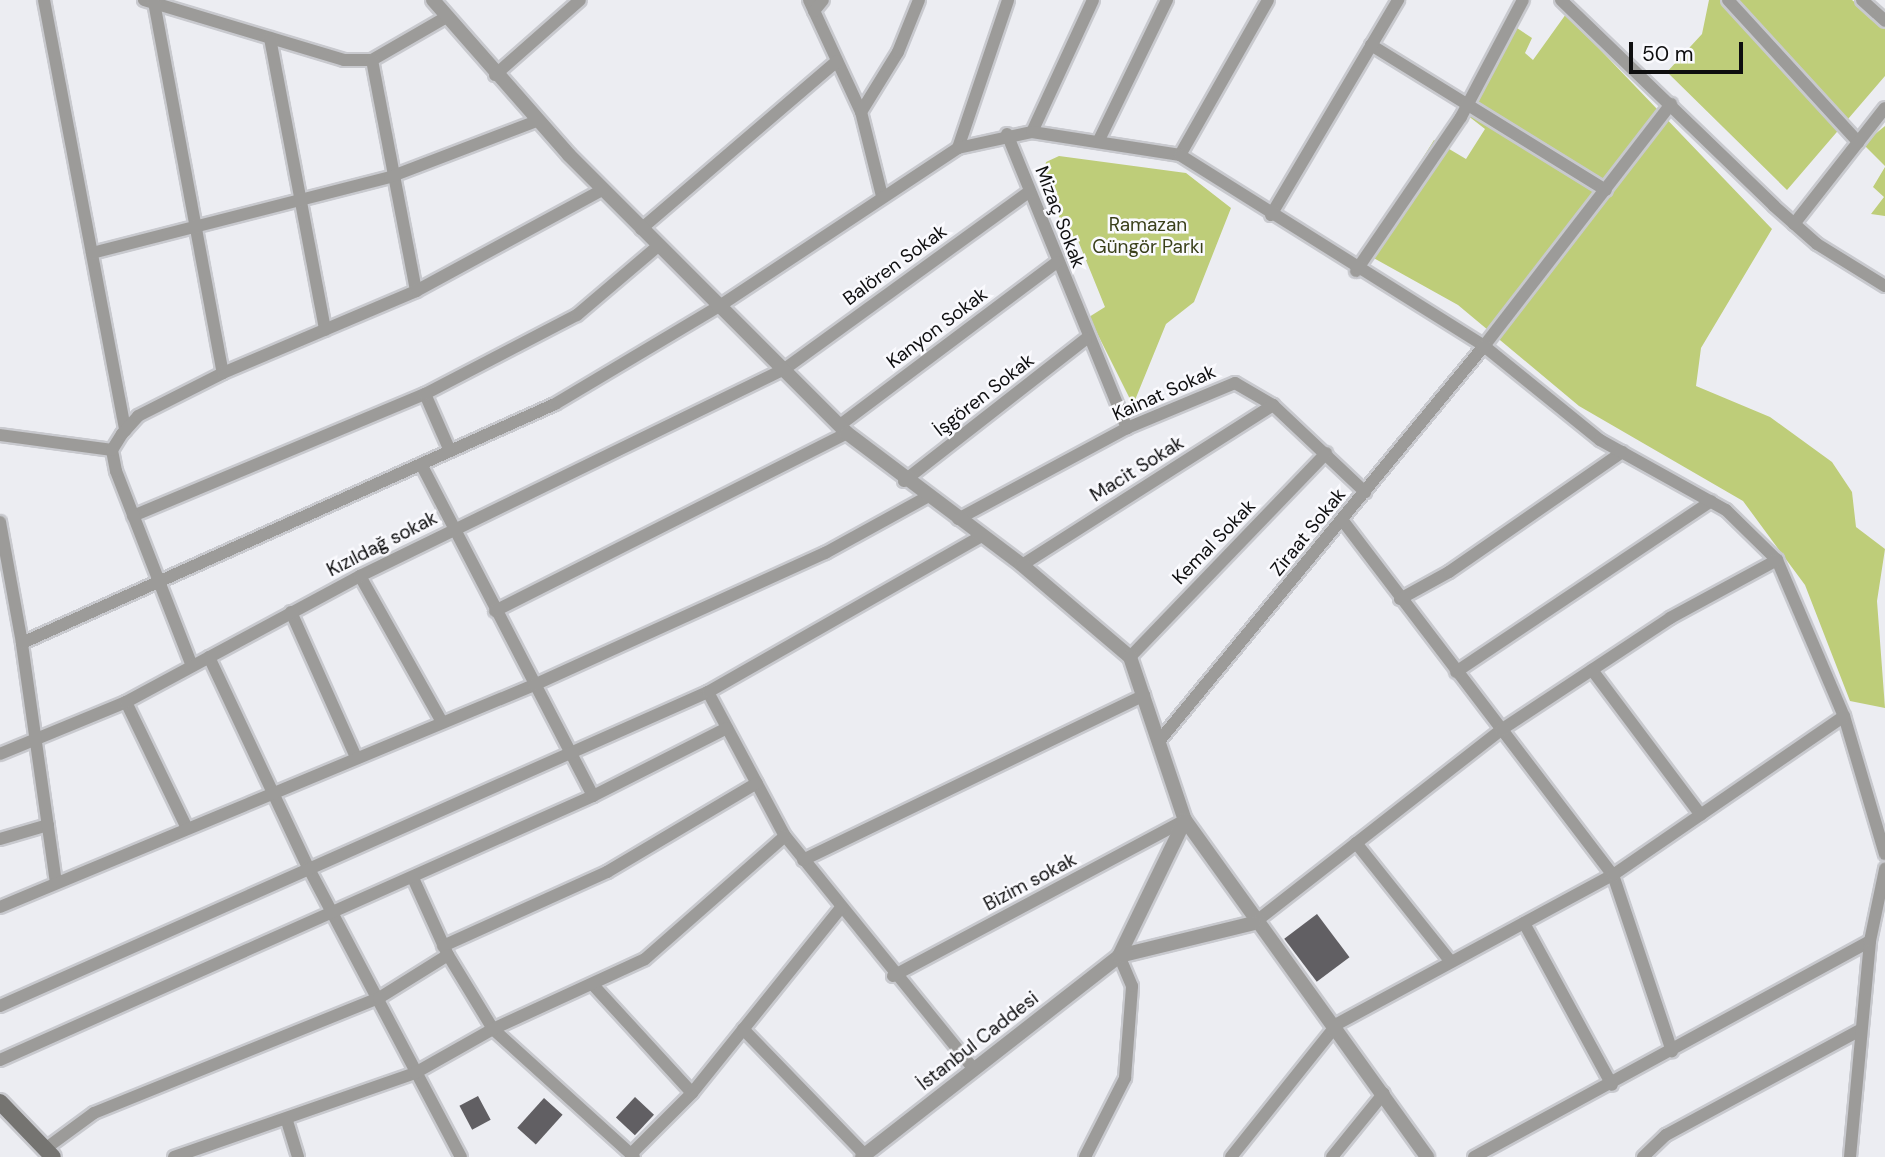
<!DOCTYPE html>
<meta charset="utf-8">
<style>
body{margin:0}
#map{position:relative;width:1885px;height:1157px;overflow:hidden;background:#ecedf2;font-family:"DM Sans",sans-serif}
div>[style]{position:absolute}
.green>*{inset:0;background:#becd79}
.building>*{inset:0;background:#615f63;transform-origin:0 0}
.roads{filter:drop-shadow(2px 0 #c8c9ce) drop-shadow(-2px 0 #c8c9ce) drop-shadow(0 2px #c8c9ce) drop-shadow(0 -2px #c8c9ce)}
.minor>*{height:12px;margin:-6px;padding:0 6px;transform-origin:6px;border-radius:6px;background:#9c9b99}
.tertiary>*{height:14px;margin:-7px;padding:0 7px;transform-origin:7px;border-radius:7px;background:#9c9b99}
.secondary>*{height:16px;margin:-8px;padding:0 8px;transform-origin:8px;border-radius:8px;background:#757471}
span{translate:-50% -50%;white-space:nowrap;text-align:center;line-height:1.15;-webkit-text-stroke:5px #fafafe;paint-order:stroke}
.street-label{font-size:19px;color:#0e0e0f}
.park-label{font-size:19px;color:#3a401a}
.scale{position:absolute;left:1629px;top:42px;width:114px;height:32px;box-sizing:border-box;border:4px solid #0e0e0f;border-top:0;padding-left:9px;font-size:21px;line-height:24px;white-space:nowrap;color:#0e0e0f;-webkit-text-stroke:5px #fafafe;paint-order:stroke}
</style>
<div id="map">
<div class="green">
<i style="clip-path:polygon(1709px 0,1852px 0,1885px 27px,1885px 76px,1787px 190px,1667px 72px,1702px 34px)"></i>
<i style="clip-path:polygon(1566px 14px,1772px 229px,1701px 348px,1696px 386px,1770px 417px,1832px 462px,1852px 492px,1856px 527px,1885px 549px,1877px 601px,1885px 708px,1850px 701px,1805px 585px,1743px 501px,1579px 406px,1458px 305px,1370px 256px,1381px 225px,1434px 140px,1466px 159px,1485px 129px,1458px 108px,1508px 22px,1532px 38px,1525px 53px,1533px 60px)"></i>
<i style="clip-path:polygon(1885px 126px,1885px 166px,1863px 144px)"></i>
<i style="clip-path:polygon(1059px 156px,1186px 173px,1231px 208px,1194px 302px,1166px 324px,1133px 405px,1089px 317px,1105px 307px,1077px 238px,1067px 239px,1044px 174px,1046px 162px)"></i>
<i style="clip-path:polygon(1885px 167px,1885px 216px,1871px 214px,1884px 197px,1873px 187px)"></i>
</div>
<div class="building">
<i style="left:1317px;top:914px;width:54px;height:41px;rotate:53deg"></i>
<i style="left:478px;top:1096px;width:27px;height:21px;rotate:62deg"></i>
<i style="left:635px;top:1097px;width:26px;height:28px;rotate:43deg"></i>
<i style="left:544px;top:1098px;width:25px;height:40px;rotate:42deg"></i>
</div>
<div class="roads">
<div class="minor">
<i style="left:44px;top:0;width:438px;rotate:79.3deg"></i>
<i style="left:144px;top:0;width:209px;rotate:16.7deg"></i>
<i style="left:344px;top:60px;width:28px"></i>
<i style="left:372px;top:60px;width:82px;rotate:-30deg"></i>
<i style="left:809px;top:0;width:123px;rotate:65.1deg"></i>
<i style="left:1561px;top:0;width:296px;rotate:44deg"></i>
<i style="left:1774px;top:206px;width:57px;rotate:41.5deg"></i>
<i style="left:1817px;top:244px;width:80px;rotate:31.7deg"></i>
<i style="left:1728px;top:0;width:193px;rotate:47.5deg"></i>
<i style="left:1862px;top:0;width:31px;rotate:42deg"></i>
<i style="left:154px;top:2px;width:377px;rotate:79.5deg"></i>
<i style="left:814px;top:11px;width:14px;rotate:-51deg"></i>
<i style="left:270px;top:38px;width:297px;rotate:79.3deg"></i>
<i style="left:1371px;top:45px;width:276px;rotate:31.7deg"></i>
<i style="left:372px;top:60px;width:235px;rotate:79.2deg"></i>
<i style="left:495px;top:75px;width:113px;rotate:-41.4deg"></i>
<i style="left:1032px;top:132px;width:145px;rotate:-65.2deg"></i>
<i style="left:1007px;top:134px;width:318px;rotate:67.8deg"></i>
<i style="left:1099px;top:140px;width:156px;rotate:-64.1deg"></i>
<i style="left:958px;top:148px;width:156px;rotate:-71.3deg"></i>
<i style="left:1180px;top:155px;width:178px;rotate:-60.4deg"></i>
<i style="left:882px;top:196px;width:87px;rotate:-104deg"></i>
<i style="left:861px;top:112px;width:70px;rotate:-58.3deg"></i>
<i style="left:898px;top:52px;width:56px;rotate:-68deg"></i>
<i style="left:1271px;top:215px;width:250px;rotate:-59.4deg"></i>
<i style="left:1794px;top:224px;width:147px;rotate:-51.9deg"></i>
<i style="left:641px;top:229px;width:258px;rotate:-40.6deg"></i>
<i style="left:92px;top:253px;width:308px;rotate:-14.3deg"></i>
<i style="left:390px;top:177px;width:157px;rotate:-20.9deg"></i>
<i style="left:1356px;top:271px;width:186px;rotate:-55.7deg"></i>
<i style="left:1461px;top:117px;width:132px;rotate:-62.1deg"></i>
<i style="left:425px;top:394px;width:62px;rotate:66.3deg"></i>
<i style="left:840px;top:425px;width:271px;rotate:-36.9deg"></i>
<i style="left:0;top:435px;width:113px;rotate:7.6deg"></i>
<i style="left:421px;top:464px;width:374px;rotate:62.6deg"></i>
<i style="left:904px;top:481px;width:231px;rotate:-38deg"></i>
<i style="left:133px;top:516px;width:316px;rotate:-22.7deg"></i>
<i style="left:425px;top:394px;width:171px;rotate:-27.5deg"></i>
<i style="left:577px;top:315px;width:106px;rotate:-40.4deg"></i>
<i style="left:958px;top:519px;width:192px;rotate:-28.3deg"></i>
<i style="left:1127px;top:428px;width:117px;rotate:-22.6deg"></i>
<i style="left:1235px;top:383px;width:44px;rotate:30.1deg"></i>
<i style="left:1273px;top:405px;width:127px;rotate:43.4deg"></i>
<i style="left:1343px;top:521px;width:445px;rotate:52.7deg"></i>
<i style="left:1613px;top:875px;width:186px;rotate:71.5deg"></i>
<i style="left:0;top:522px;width:123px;rotate:79.7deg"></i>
<i style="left:1022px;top:565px;width:298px;rotate:-32.5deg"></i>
<i style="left:360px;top:576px;width:167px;rotate:60.7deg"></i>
<i style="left:1400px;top:599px;width:56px;rotate:-28.9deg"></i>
<i style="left:1449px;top:572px;width:211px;rotate:-34.7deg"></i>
<i style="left:495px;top:611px;width:394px;rotate:-26.8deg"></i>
<i style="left:291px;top:612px;width:159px;rotate:65.9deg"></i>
<i style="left:209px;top:657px;width:232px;rotate:64.8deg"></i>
<i style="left:308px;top:867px;width:328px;rotate:62.2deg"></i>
<i style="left:1130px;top:657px;width:283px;rotate:-46.1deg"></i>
<i style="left:192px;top:666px;width:209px;rotate:-111.3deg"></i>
<i style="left:116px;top:471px;width:21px;rotate:-101deg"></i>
<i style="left:112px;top:450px;width:19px;rotate:-58deg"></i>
<i style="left:122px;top:434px;width:24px;rotate:-48deg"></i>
<i style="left:138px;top:416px;width:95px;rotate:-26.8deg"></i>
<i style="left:223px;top:373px;width:210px;rotate:-23deg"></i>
<i style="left:416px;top:291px;width:212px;rotate:-28.5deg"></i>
<i style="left:1592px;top:670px;width:181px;rotate:53.1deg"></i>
<i style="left:1456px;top:672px;width:307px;rotate:-33.8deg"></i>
<i style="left:708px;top:692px;width:163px;rotate:61.9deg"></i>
<i style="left:785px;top:836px;width:300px;rotate:51deg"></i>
<i style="left:126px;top:702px;width:140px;rotate:64.2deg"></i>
<i style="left:1160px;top:740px;width:510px;rotate:-50.57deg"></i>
<i style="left:1484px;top:346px;width:306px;rotate:-52.3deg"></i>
<i style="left:0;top:754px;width:136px;rotate:-22.4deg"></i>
<i style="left:126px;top:702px;width:266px;rotate:-28.3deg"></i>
<i style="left:360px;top:576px;width:470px;rotate:-26deg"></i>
<i style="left:783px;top:370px;width:304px;rotate:-35.9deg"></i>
<i style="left:0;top:839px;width:50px;rotate:-16.3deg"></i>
<i style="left:1356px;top:843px;width:152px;rotate:51.4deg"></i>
<i style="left:803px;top:860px;width:379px;rotate:-25.8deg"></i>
<i style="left:413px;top:878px;width:85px;rotate:65.6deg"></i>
<i style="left:448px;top:955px;width:87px;rotate:58.7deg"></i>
<i style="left:493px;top:1029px;width:190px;rotate:42.2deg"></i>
<i style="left:56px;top:883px;width:242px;rotate:-98.1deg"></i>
<i style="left:22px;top:643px;width:584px;rotate:-24.15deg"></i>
<i style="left:555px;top:404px;width:190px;rotate:-30.8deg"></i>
<i style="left:718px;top:307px;width:288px;rotate:-33.5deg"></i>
<i style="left:958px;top:148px;width:76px;rotate:-12.2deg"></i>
<i style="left:1032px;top:132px;width:150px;rotate:8.8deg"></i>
<i style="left:1180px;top:155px;width:359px;rotate:32.1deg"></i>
<i style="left:1484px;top:346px;width:149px;rotate:39deg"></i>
<i style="left:1600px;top:440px;width:144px;rotate:29.1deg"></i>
<i style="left:1726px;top:510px;width:71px;rotate:44.4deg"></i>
<i style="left:1777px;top:560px;width:170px;rotate:66.8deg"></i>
<i style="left:1844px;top:716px;width:144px;rotate:73.5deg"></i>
<i style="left:0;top:907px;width:578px;rotate:-22.57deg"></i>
<i style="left:534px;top:685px;width:320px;rotate:-24.4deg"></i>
<i style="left:825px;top:553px;width:116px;rotate:-28.8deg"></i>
<i style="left:1254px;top:923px;width:313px;rotate:-38deg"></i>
<i style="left:1501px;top:730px;width:203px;rotate:-33.5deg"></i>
<i style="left:1670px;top:618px;width:122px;rotate:-28.5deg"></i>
<i style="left:1524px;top:923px;width:184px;rotate:61.5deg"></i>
<i style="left:443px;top:946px;width:180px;rotate:-24.3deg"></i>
<i style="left:607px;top:872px;width:174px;rotate:-30.7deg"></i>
<i style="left:893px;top:976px;width:331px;rotate:-28.1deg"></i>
<i style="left:594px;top:986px;width:145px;rotate:47.5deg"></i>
<i style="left:0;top:1006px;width:775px;rotate:-23.92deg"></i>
<i style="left:708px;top:692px;width:314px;rotate:-29.7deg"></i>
<i style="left:743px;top:1029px;width:178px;rotate:45.9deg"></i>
<i style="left:0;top:1060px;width:649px;rotate:-24deg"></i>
<i style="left:593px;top:796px;width:150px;rotate:-26.9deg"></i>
<i style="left:287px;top:1121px;width:38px;rotate:73deg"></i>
<i style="left:45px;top:1149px;width:61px;rotate:-36.3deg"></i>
<i style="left:94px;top:1113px;width:307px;rotate:-22deg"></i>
<i style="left:379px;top:998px;width:81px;rotate:-31.9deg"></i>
<i style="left:631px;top:1154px;width:86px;rotate:-45deg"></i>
<i style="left:692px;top:1093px;width:238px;rotate:-51.2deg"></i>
<i style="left:174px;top:1157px;width:255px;rotate:-19.2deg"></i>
<i style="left:415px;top:1073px;width:90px;rotate:-29.4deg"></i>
<i style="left:493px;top:1029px;width:167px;rotate:-24.7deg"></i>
<i style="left:645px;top:959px;width:186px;rotate:-41.3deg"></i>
<i style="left:1085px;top:1157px;width:89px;rotate:-63.1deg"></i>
<i style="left:1125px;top:1078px;width:92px;rotate:-85.6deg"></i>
<i style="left:1132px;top:986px;width:33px;rotate:-113deg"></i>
<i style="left:1231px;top:1157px;width:170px;rotate:-51.4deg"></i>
<i style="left:1337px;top:1024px;width:314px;rotate:-28.4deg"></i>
<i style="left:1613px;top:875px;width:280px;rotate:-34.5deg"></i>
<i style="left:1332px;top:1157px;width:82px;rotate:-50.9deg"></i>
<i style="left:1474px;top:1157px;width:451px;rotate:-28.6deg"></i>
<i style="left:1643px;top:1157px;width:32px;rotate:-44deg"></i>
<i style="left:1666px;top:1135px;width:221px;rotate:-28.4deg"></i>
<i style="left:1850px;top:1157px;width:217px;rotate:-84.7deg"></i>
<i style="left:1870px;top:941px;width:74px;rotate:-78.2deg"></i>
</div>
<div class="tertiary">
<i style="left:433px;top:0;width:206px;rotate:48.7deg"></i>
<i style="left:569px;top:155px;width:393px;rotate:45deg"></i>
<i style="left:847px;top:433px;width:219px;rotate:37deg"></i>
<i style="left:1022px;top:565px;width:142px;rotate:40.4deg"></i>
<i style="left:1130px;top:657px;width:172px;rotate:71.4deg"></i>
<i style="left:1185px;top:820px;width:415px;rotate:54.3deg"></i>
<i style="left:1119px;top:956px;width:151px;rotate:-64.1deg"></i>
<i style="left:862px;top:1157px;width:326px;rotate:-38deg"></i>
<i style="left:1119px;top:956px;width:139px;rotate:-13.7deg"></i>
</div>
<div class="secondary">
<i style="left:0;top:1102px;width:76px;rotate:46.1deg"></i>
</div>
</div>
<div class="street-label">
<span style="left:1060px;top:217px;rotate:69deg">Mizaç Sokak</span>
<span style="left:895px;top:265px;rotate:-36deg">Balören Sokak</span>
<span style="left:937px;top:328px;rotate:-37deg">Kanyon Sokak</span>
<span style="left:1164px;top:393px;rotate:-24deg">Kainat Sokak</span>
<span style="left:984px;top:395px;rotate:-38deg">İşgören Sokak</span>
<span style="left:1137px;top:469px;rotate:-32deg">Macit Sokak</span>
<span style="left:1308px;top:532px;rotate:-51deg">Ziraat Sokak</span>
<span style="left:1214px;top:542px;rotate:-46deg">Kemal Sokak</span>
<span style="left:382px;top:544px;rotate:-27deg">Kızıldağ sokak</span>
<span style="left:1030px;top:882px;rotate:-28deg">Bizim sokak</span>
<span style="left:978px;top:1041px;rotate:-38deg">İstanbul Caddesi</span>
</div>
<div class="park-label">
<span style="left:1148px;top:236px">Ramazan<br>Güngör Parkı</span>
</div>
<div class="scale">50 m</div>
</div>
